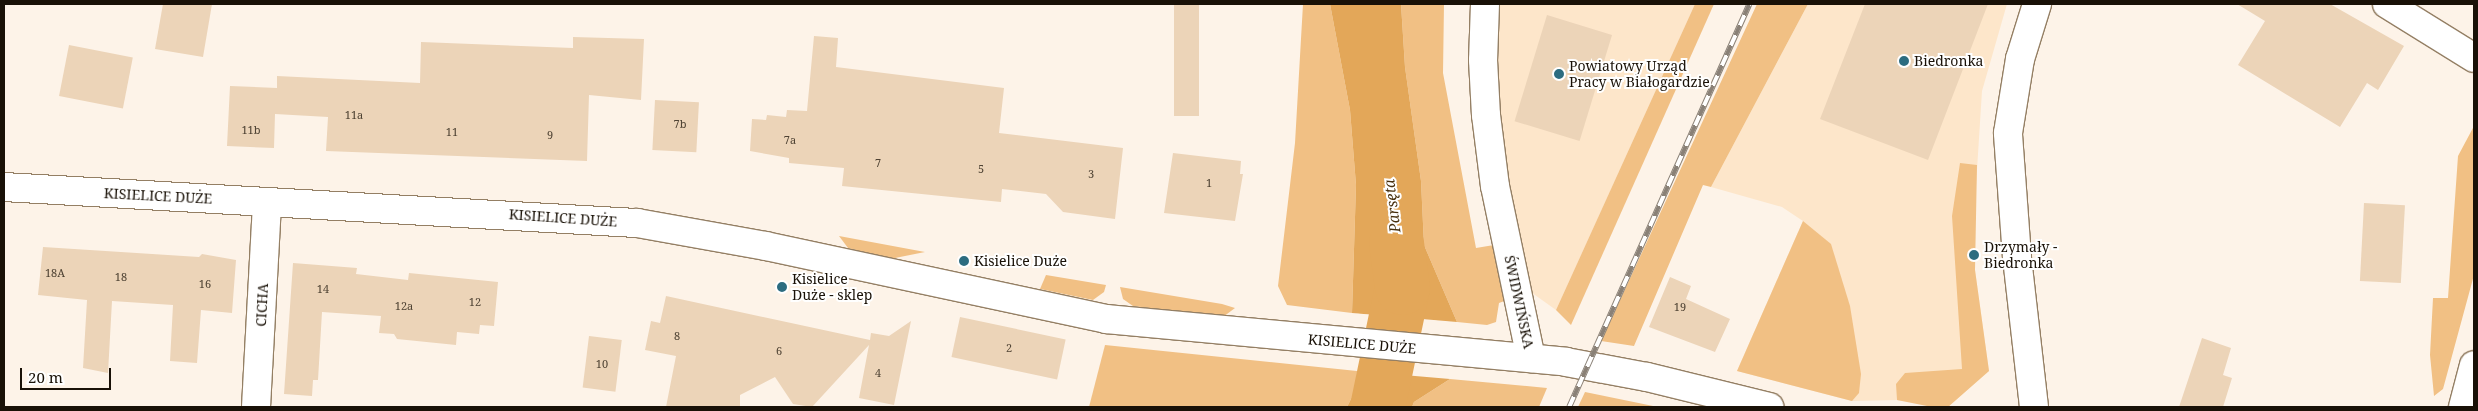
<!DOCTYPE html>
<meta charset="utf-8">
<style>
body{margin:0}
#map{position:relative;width:2478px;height:411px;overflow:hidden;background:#fdf3e8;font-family:"Noto Serif",serif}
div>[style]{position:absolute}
.built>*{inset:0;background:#fde6ca}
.green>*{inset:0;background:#f1c084}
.water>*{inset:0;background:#e3a759}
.pier>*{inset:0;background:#fdf3e8}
.river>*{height:55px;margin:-27.5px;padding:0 27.5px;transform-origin:27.5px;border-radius:27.5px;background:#e3a759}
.building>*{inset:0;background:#ecd4b8;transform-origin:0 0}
.roads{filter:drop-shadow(1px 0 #947f64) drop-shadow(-1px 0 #947f64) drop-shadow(0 1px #947f64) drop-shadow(0 -1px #947f64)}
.street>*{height:28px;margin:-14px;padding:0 14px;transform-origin:14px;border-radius:14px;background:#fff}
.secondary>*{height:28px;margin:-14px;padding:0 14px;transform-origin:14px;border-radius:14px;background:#fff}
.rail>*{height:5.5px;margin-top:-2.75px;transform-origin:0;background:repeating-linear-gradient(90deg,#fff 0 11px,#8a8177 0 22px);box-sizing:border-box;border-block:1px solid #8a8177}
.dots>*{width:14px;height:14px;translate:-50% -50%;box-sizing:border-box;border:2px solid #fff;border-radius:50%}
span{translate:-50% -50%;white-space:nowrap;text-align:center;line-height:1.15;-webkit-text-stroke:4px #fff;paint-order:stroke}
.number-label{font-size:11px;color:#4e4233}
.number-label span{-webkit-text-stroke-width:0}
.poi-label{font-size:14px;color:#191107}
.left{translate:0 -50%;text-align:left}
.street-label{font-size:14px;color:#191107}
.water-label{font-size:15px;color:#472f0d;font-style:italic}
.frame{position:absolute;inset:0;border:5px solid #191107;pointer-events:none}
.scale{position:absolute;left:20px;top:368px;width:91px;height:22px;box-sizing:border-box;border:2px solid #191107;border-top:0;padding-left:6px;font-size:15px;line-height:18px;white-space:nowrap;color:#191107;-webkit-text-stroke:4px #fff;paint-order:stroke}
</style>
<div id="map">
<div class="built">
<i style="clip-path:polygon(1499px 4px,1695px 4px,1556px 310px,1528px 290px,1513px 229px,1497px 117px)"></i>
<i style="clip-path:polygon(1808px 4px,2007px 4px,1982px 91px,1974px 217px,1975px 270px,1989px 371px,1948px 407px,1897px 400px,1852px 401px,1737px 371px,1803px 221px,1782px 207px,1711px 187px)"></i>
</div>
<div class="green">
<i style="clip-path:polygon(1303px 4px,1330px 4px,1350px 110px,1356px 185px,1352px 313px,1287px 305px,1278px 286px,1295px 143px)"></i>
<i style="clip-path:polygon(1401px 4px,1444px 4px,1443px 73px,1476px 248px,1494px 245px,1507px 300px,1499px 303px,1496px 322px,1487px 325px,1457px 322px,1424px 245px,1421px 181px,1405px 67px)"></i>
<i style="clip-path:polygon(1695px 4px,1714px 4px,1571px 325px,1556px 310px)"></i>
<i style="clip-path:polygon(1757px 4px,1808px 4px,1711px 187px,1703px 185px,1634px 346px,1601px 341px)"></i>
<i style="clip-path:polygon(2474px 126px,2474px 275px,2443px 389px,2434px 396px,2430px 355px,2433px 298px,2448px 298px,2458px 156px)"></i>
<i style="clip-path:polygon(1960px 163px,1977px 165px,1975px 270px,1989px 371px,1948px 407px,1932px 407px,1897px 400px,1896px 384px,1905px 373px,1962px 369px,1952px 216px)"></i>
<i style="clip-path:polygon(1803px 221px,1831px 244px,1850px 306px,1861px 374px,1859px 393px,1852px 401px,1737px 371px)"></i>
<i style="clip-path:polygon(839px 236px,925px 252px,890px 259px,848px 248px)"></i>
<i style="clip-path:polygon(1046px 275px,1106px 285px,1104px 292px,1093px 300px,1040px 289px)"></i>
<i style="clip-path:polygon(1120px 287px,1222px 304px,1235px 308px,1223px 317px,1133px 306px,1123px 299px)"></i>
<i style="clip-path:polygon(1105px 345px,1357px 371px,1356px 389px,1347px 407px,1089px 407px)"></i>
<i style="clip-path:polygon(1450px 379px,1547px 388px,1539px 407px,1412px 407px,1414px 402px)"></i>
<i style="clip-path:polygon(1585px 392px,1658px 407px,1578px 407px)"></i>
</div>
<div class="water">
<i style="clip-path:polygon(1330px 4px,1401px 4px,1405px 67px,1421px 181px,1424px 245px,1457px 322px,1352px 313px,1356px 185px,1350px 110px)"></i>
<i style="clip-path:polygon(1357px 371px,1450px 379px,1414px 402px,1412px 407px,1347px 407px,1356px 389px)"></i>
</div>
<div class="pier">
<i style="clip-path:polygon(1349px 313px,1460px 323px,1457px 325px)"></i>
</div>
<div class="river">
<i style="left:1377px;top:407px;width:123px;rotate:-78.2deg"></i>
<i style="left:1402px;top:287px;width:44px;rotate:-97.8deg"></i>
</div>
<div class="building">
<i style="clip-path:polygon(163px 4px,212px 4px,203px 57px,155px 49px)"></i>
<i style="left:1174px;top:4px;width:25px;height:112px"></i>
<i style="clip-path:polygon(1865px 4px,1988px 4px,1928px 160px,1820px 119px)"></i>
<i style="clip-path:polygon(2237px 4px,2330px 4px,2404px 46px,2378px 90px,2367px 83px,2340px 127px,2238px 65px,2265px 21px)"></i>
<i style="left:1547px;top:15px;width:68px;height:111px;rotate:17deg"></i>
<i style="clip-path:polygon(814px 36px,838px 38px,836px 67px,1004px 88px,999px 133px,1123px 148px,1115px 219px,1063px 212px,1046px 194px,1002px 189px,1001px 202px,842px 186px,844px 168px,789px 163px,789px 158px,750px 151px,752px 119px,766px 120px,767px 115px,786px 117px,787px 110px,807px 111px)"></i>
<i style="clip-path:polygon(573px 37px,644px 39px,641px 100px,589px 95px,587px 161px,326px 151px,328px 117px,275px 114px,274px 148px,227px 146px,230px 86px,277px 88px,277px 76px,420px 83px,421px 42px,573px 48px)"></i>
<i style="left:69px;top:45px;width:65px;height:52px;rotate:11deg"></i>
<i style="left:655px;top:100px;width:44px;height:50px;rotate:3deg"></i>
<i style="clip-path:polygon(1173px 153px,1241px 161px,1240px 174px,1243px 174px,1235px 221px,1164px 213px)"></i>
<i style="left:2364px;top:203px;width:41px;height:78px;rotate:3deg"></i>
<i style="clip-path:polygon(43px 247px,199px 257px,202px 254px,236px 260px,232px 313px,201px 310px,197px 363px,170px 361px,173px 305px,112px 301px,108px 373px,83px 368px,87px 300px,38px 295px)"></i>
<i style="clip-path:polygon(293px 263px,357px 268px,356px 274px,408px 280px,409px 273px,498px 282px,494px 326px,480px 325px,479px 334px,457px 332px,456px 345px,397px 339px,394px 334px,379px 333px,381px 316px,322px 312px,318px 380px,313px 380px,312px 396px,284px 394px)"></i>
<i style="clip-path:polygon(1670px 277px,1691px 286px,1686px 299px,1730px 319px,1715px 352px,1649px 327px)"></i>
<i style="clip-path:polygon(666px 296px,870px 340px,871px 333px,889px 336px,911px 321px,894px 405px,859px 398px,869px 345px,812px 407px,793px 404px,775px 377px,740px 395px,740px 407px,666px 407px,676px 356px,645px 350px,651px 321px,660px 323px)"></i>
<i style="left:960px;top:317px;width:108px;height:41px;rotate:12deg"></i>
<i style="left:589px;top:336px;width:33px;height:52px;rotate:7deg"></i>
<i style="clip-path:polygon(2202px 338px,2231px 348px,2223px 375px,2232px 378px,2223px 407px,2179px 407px)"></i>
</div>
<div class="roads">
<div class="street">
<i style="left:1485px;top:4px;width:56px;rotate:92deg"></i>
<i style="left:1483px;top:60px;width:55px;rotate:86.9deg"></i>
<i style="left:1486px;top:115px;width:72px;rotate:82.8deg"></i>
<i style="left:1495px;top:186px;width:176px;rotate:78.2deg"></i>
<i style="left:2387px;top:4px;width:102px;rotate:31.8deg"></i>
<i style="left:256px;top:407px;width:204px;rotate:-86.9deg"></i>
<i style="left:2034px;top:407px;width:151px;rotate:-96.5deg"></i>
<i style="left:2017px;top:257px;width:124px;rotate:-94.2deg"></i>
<i style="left:2008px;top:133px;width:75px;rotate:-80.8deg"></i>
<i style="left:2020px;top:59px;width:58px;rotate:-72.8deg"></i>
</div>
<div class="secondary">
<i style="left:4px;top:187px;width:634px;rotate:3.26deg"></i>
<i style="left:637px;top:223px;width:131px;rotate:10.1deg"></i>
<i style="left:766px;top:246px;width:348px;rotate:12.1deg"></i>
<i style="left:1106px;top:319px;width:462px;rotate:5.3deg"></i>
<i style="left:1566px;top:362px;width:82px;rotate:10.5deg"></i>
<i style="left:1647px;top:377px;width:126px;rotate:13.8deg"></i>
<i style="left:2463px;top:407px;width:43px;rotate:-75.3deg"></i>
</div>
</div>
<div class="rail">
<i style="left:1569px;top:407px;width:441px;rotate:-65.9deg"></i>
</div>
<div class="dots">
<i style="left:1904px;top:61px;background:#2c6c80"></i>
<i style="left:1559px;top:74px;background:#2c6c80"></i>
<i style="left:1974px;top:255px;background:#2c6c80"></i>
<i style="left:964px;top:261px;background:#2c6c80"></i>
<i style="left:782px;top:287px;background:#2c6c80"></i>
</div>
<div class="number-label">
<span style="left:354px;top:115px">11a</span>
<span style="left:680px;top:124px">7b</span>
<span style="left:251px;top:130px">11b</span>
<span style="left:452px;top:132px">11</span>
<span style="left:550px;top:135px">9</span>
<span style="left:790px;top:140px">7a</span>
<span style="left:878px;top:163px">7</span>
<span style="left:981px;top:169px">5</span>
<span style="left:1091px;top:174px">3</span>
<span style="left:1209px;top:183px">1</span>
<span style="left:55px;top:273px">18A</span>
<span style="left:121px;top:277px">18</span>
<span style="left:205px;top:284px">16</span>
<span style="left:323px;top:289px">14</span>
<span style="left:475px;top:302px">12</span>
<span style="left:404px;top:306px">12a</span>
<span style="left:1680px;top:307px">19</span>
<span style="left:677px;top:336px">8</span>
<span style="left:1009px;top:348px">2</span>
<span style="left:779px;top:351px">6</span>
<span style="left:602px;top:364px">10</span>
<span style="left:878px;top:373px">4</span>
</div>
<div class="poi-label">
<span class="left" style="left:1914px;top:61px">Biedronka</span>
<span class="left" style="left:1569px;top:74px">Powiatowy Urząd<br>Pracy w Białogardzie</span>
<span class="left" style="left:1984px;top:255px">Drzymały -<br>Biedronka</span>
<span class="left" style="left:974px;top:261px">Kisielice Duże</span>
<span class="left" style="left:792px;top:287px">Kisielice<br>Duże - sklep</span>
</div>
<div class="street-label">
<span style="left:158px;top:196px;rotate:3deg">KISIELICE DUŻE</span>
<span style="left:563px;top:218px;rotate:4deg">KISIELICE DUŻE</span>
<span style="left:1519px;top:302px;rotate:78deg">ŚWIDWIŃSKA</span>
<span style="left:262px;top:305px;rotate:-87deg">CICHA</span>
<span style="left:1362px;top:344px;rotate:5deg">KISIELICE DUŻE</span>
</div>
<div class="water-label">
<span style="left:1392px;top:206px;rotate:-97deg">Parsęta</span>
</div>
<div class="frame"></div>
<div class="scale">20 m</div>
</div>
